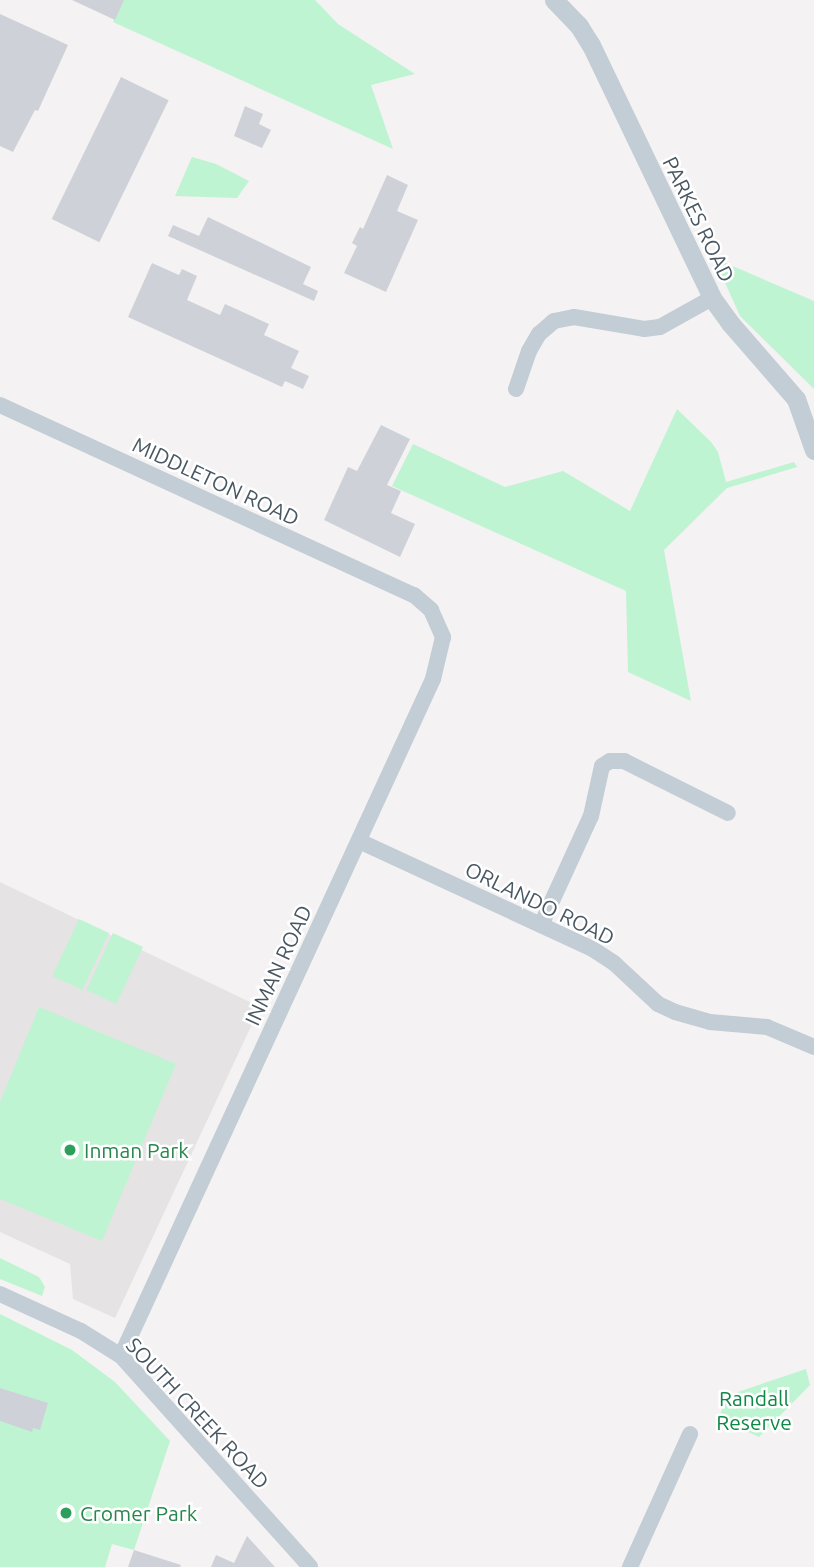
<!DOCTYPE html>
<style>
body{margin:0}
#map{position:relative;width:814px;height:1567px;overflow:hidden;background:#f4f2f2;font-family:Ubuntu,sans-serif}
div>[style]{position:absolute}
.education>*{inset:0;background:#e6e3e4}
.green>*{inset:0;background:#bef4d1;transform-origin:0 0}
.building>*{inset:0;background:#ced2d8;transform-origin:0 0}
.minor>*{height:16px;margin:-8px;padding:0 8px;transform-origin:8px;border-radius:8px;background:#c2cdd5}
.tertiary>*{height:19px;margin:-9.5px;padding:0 9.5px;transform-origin:9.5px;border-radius:9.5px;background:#c2cdd5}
.dots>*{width:19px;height:19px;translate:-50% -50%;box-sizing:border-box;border:4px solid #fff;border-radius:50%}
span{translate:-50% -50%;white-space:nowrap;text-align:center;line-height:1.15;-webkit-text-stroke:5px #fff;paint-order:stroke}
.street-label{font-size:21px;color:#485762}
.leisure-label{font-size:21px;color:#27864d}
.left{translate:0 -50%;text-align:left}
.park-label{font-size:21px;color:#0f8745}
</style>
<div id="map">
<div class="education">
<i style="clip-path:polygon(0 882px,260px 1007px,115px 1318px,73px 1299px,70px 1264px,0 1232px)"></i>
</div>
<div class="green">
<i style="clip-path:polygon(123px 0,315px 0,338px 24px,415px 74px,371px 85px,393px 149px,113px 22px)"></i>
<i style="clip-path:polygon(192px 157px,216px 164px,249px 181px,237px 198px,175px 196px)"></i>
<i style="clip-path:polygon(714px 258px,814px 301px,814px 389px,740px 316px)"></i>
<i style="clip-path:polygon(677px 409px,711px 442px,718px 452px,726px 482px,794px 462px,797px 467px,727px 488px,664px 550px,691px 701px,628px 672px,626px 591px,392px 486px,413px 444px,505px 487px,563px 471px,630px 511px)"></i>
<i style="left:79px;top:919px;width:33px;height:63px;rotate:25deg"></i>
<i style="left:113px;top:933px;width:33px;height:63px;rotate:25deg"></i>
<i style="clip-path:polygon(39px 1007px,176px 1064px,102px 1241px,0 1199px,0 1102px)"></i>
<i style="clip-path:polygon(0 1258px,39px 1277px,45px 1287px,42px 1296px,0 1279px)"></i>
<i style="clip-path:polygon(0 1314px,72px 1350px,115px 1382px,170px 1441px,134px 1550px,112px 1544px,105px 1567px,0 1567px)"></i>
<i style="clip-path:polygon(806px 1369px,810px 1385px,759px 1437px,718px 1418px,729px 1395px)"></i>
</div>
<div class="building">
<i style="clip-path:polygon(72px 0,124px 0,115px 20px)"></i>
<i style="clip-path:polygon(0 14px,68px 45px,38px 111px,35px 110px,13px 152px,0 146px)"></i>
<i style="left:121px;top:77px;width:53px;height:158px;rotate:26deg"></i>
<i style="clip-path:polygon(245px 106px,263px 114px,259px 124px,271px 130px,262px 148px,234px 136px)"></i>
<i style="clip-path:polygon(387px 175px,408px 185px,397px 211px,418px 220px,386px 292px,344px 273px,357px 246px,352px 243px,360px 227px,363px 229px)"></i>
<i style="clip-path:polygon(208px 217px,311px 267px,303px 284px,318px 291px,314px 301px,168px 236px,173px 225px,199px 236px)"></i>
<i style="clip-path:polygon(152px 263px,179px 275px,182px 269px,197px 276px,187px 300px,220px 315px,225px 304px,269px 324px,264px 335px,299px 351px,291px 368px,309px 376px,303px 389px,285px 381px,282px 387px,128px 317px)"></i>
<i style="clip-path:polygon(381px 425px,410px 439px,387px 485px,401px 491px,391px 513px,415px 524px,400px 557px,324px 520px,348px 467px,357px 471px)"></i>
<i style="clip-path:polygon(0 1388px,48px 1403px,40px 1430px,33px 1428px,32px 1432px,0 1421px)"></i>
<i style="clip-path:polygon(247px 1536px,275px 1567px,211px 1567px,216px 1555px,234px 1563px)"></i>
<i style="clip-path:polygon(134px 1550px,181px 1565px,180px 1567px,128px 1567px)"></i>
</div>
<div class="minor">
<i style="left:516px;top:389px;width:40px;rotate:-71.1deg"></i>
<i style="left:529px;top:351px;width:20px;rotate:-60deg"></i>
<i style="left:539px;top:334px;width:20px;rotate:-41deg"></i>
<i style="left:554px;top:321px;width:20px;rotate:-11deg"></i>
<i style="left:574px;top:317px;width:71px;rotate:9.7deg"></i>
<i style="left:644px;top:329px;width:16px;rotate:-7deg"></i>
<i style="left:660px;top:327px;width:60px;rotate:-29.1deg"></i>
<i style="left:0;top:405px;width:456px;rotate:24.7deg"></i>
<i style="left:414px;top:595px;width:23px;rotate:41deg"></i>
<i style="left:431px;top:610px;width:30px;rotate:66deg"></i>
<i style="left:443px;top:637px;width:43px;rotate:103.4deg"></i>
<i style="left:433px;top:679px;width:745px;rotate:114.74deg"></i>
<i style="left:359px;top:841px;width:255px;rotate:24.8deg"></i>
<i style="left:591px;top:948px;width:27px;rotate:33deg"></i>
<i style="left:614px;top:963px;width:60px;rotate:43deg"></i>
<i style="left:658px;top:1004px;width:19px;rotate:25deg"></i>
<i style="left:675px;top:1012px;width:36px;rotate:16deg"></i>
<i style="left:710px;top:1022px;width:57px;rotate:5deg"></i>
<i style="left:767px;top:1027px;width:51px;rotate:23.1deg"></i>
<i style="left:541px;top:925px;width:120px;rotate:-65.4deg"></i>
<i style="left:591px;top:816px;width:51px;rotate:-77.6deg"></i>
<i style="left:602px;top:766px;width:9px;rotate:-32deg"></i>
<i style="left:610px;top:761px;width:14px"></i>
<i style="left:624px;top:761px;width:116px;rotate:26.6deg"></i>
<i style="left:0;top:1294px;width:89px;rotate:24.6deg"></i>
<i style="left:81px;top:1331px;width:47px;rotate:32deg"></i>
<i style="left:121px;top:1356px;width:283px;rotate:48.1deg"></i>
<i style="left:630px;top:1567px;width:146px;rotate:-65.7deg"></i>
</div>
<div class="tertiary">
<i style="left:554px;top:0;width:36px;rotate:46deg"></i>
<i style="left:579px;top:26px;width:22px;rotate:58deg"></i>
<i style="left:591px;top:45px;width:280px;rotate:64.4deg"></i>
<i style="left:712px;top:298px;width:31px;rotate:54deg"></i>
<i style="left:730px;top:323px;width:101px;rotate:49deg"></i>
<i style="left:796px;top:399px;width:54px;rotate:70.6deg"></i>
</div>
<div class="dots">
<i style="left:70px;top:1150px;background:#2e9e5b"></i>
<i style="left:66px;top:1513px;background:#2e9e5b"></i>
</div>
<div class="street-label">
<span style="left:699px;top:219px;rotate:64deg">PARKES ROAD</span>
<span style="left:216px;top:481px;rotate:25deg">MIDDLETON ROAD</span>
<span style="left:540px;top:903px;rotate:26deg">ORLANDO ROAD</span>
<span style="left:278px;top:965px;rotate:-65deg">INMAN ROAD</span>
<span style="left:198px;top:1413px;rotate:47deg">SOUTH CREEK ROAD</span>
</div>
<div class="leisure-label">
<span class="left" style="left:84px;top:1150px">Inman Park</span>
<span class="left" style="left:80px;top:1513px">Cromer Park</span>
</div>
<div class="park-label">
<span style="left:754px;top:1410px">Randall<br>Reserve</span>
</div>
</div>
